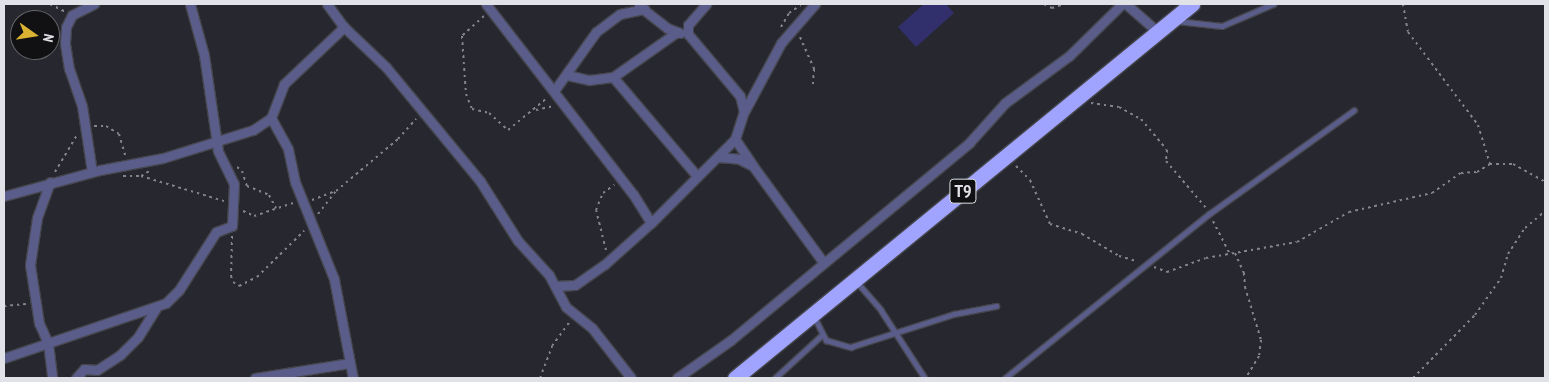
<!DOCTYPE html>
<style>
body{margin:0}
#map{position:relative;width:1549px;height:382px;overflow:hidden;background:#27282f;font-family:"PT Sans Narrow",sans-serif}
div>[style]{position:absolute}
.building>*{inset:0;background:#32306c}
.path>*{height:2px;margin-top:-1px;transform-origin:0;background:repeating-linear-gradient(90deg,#84858b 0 2.5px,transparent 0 6.5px)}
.roads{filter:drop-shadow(1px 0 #45464c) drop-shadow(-1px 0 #45464c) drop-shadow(0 1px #45464c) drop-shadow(0 -1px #45464c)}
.lane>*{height:4.5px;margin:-2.25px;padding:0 2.25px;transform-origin:2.25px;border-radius:2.25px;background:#5a5c89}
.street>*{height:9px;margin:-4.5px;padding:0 4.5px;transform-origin:4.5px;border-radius:4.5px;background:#5a5c89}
.highway>*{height:15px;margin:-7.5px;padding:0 7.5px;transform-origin:7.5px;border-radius:7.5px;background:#a1a4fe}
span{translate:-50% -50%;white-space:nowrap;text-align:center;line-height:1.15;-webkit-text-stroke:5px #111114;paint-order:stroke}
.shield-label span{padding:1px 4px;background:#111114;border:1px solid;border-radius:4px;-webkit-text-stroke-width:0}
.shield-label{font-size:18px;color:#e1e2e7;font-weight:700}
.frame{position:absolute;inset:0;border:5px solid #e1e2e7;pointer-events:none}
.north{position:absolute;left:10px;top:10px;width:50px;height:50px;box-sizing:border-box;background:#111114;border:1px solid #646568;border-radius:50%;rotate:103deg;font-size:14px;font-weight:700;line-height:20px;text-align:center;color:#e1e2e7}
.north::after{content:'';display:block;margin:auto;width:18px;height:22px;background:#dab333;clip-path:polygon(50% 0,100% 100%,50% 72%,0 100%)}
</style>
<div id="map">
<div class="building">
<i style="clip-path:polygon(924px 4px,946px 4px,954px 13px,916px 47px,898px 27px)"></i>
</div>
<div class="path">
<i style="left:50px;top:4px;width:16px;rotate:27deg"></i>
<i style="left:1044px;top:4px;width:9px;rotate:27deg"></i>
<i style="left:1052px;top:8px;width:13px;rotate:-18deg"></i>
<i style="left:1403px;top:4px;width:28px;rotate:80deg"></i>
<i style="left:1408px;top:32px;width:116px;rotate:53deg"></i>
<i style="left:1478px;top:125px;width:41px;rotate:72.9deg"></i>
<i style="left:484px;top:16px;width:30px;rotate:138deg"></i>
<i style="left:462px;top:36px;width:58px;rotate:86.1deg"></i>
<i style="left:466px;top:94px;width:16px;rotate:68deg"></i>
<i style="left:472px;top:109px;width:17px;rotate:13deg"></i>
<i style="left:489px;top:113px;width:25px;rotate:42deg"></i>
<i style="left:508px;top:130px;width:50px;rotate:-39.4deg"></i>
<i style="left:781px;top:27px;width:16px;rotate:-60deg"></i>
<i style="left:789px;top:13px;width:14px;rotate:-34deg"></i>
<i style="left:800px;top:37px;width:35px;rotate:66deg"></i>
<i style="left:814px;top:69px;width:15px;rotate:94deg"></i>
<i style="left:1091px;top:103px;width:28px;rotate:8deg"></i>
<i style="left:1119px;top:107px;width:25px;rotate:29deg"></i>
<i style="left:1141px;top:119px;width:40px;rotate:50deg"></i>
<i style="left:1167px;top:150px;width:11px;rotate:95deg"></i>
<i style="left:1166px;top:161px;width:62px;rotate:49.6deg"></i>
<i style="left:536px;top:110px;width:17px;rotate:-13deg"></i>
<i style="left:94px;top:126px;width:12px"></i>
<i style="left:106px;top:126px;width:15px;rotate:32deg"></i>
<i style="left:119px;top:134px;width:22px;rotate:74deg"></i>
<i style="left:1016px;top:166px;width:20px;rotate:45deg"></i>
<i style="left:1030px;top:180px;width:48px;rotate:65.6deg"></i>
<i style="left:1050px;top:224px;width:34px;rotate:17deg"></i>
<i style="left:1082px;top:234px;width:43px;rotate:30.7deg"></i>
<i style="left:1119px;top:256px;width:19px;rotate:16deg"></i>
<i style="left:237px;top:167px;width:6px;rotate:39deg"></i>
<i style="left:242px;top:171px;width:16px;rotate:72deg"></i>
<i style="left:247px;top:186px;width:24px;rotate:22deg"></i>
<i style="left:269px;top:195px;width:15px;rotate:62deg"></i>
<i style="left:55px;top:172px;width:43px;rotate:-59.3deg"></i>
<i style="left:123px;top:176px;width:18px"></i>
<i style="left:141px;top:176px;width:12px;rotate:-31deg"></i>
<i style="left:141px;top:176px;width:87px;rotate:16.8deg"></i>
<i style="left:312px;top:200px;width:25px;rotate:-21deg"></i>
<i style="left:243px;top:211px;width:12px;rotate:24deg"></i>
<i style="left:254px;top:216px;width:41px;rotate:-18.4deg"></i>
<i style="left:318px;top:214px;width:29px;rotate:-52deg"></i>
<i style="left:336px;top:191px;width:81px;rotate:-40deg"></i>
<i style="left:398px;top:139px;width:27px;rotate:-48deg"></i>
<i style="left:1213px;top:221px;width:36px;rotate:63deg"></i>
<i style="left:232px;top:236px;width:40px;rotate:91.4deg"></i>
<i style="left:231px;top:276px;width:6px;rotate:72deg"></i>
<i style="left:233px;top:282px;width:7px;rotate:34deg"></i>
<i style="left:239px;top:286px;width:20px;rotate:-27deg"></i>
<i style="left:257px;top:277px;width:66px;rotate:-44.4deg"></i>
<i style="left:606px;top:250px;width:41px;rotate:-104deg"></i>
<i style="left:596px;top:210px;width:18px;rotate:-68deg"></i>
<i style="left:603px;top:193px;width:14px;rotate:-36deg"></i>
<i style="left:1235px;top:253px;width:22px;rotate:66deg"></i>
<i style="left:1244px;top:273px;width:14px;rotate:86deg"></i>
<i style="left:1245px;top:287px;width:55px;rotate:73.2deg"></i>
<i style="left:1261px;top:340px;width:16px;rotate:97deg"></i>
<i style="left:1259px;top:356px;width:26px;rotate:121deg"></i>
<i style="left:1154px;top:267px;width:14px;rotate:21deg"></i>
<i style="left:1167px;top:272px;width:41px;rotate:-19.7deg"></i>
<i style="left:1206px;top:258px;width:92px;rotate:-10deg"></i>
<i style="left:1297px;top:242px;width:60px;rotate:-30deg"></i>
<i style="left:1349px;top:212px;width:85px;rotate:-12.9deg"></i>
<i style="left:1432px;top:193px;width:35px;rotate:-35deg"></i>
<i style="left:1461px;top:173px;width:16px;rotate:-4deg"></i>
<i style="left:1477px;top:172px;width:15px;rotate:-32deg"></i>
<i style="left:1490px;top:164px;width:23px"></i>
<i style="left:1513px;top:164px;width:37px;rotate:29deg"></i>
<i style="left:4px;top:306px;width:22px;rotate:-5deg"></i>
<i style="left:540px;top:378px;width:34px;rotate:-69deg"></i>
<i style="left:552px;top:346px;width:29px;rotate:-54deg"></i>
<i style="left:1413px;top:378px;width:88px;rotate:-45.5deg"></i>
<i style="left:1475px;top:315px;width:45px;rotate:-54.9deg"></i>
<i style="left:1501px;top:278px;width:25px;rotate:-74deg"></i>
<i style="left:1508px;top:254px;width:31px;rotate:-57deg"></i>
<i style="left:1525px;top:228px;width:26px;rotate:-40deg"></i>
</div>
<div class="roads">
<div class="lane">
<i style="left:1177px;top:21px;width:45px;rotate:6.3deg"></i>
<i style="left:1222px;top:26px;width:56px;rotate:-23.3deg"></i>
<i style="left:857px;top:282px;width:37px;rotate:49deg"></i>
<i style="left:881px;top:310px;width:81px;rotate:57.1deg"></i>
<i style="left:815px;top:318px;width:25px;rotate:63deg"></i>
<i style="left:826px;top:340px;width:26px;rotate:16deg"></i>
<i style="left:851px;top:347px;width:108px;rotate:-17.8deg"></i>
<i style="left:954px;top:314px;width:43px;rotate:-10.8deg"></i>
<i style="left:775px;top:378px;width:64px;rotate:-42.5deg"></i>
<i style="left:1005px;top:378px;width:262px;rotate:-38.8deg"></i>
<i style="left:1209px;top:214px;width:178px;rotate:-35.6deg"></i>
</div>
<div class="street">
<i style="left:327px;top:4px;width:29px;rotate:54deg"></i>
<i style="left:344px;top:27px;width:58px;rotate:43.6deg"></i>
<i style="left:386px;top:67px;width:148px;rotate:50.5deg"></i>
<i style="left:480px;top:181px;width:71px;rotate:57.7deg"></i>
<i style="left:518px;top:241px;width:46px;rotate:47.6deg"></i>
<i style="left:549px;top:275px;width:36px;rotate:62deg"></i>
<i style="left:566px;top:307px;width:33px;rotate:39deg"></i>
<i style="left:592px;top:328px;width:63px;rotate:52deg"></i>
<i style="left:486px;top:4px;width:240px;rotate:52.3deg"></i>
<i style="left:633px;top:194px;width:34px;rotate:58deg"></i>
<i style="left:1126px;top:4px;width:43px;rotate:41.2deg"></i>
<i style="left:639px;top:6px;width:36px;rotate:38deg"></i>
<i style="left:667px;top:28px;width:14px;rotate:21deg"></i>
<i style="left:567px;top:75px;width:23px;rotate:13deg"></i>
<i style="left:589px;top:80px;width:24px;rotate:-7deg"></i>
<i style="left:613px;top:77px;width:78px;rotate:-35.1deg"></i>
<i style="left:613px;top:77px;width:130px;rotate:49.7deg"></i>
<i style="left:554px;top:91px;width:72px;rotate:-54.6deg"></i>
<i style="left:596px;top:32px;width:30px;rotate:-37deg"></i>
<i style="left:620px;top:14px;width:25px;rotate:-12deg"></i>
<i style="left:744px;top:112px;width:78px;rotate:-61.8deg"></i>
<i style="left:781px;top:43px;width:52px;rotate:-48.9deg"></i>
<i style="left:271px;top:118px;width:35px;rotate:61deg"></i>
<i style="left:288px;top:149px;width:34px;rotate:78deg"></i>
<i style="left:295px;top:182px;width:105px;rotate:68.1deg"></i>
<i style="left:334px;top:279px;width:86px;rotate:79.2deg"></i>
<i style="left:735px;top:139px;width:30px;rotate:56deg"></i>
<i style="left:718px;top:157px;width:21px;rotate:5deg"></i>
<i style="left:739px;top:159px;width:16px;rotate:27deg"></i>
<i style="left:753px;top:166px;width:119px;rotate:53.9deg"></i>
<i style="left:92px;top:172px;width:67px;rotate:-98.6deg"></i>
<i style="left:82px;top:106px;width:39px;rotate:-109deg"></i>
<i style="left:69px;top:69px;width:26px;rotate:-99deg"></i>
<i style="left:65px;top:43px;width:16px;rotate:-86deg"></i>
<i style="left:66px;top:27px;width:13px;rotate:-63deg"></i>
<i style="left:72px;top:15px;width:25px;rotate:-27deg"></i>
<i style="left:50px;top:182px;width:38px;rotate:110deg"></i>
<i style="left:37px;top:218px;width:48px;rotate:98.5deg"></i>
<i style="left:30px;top:265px;width:59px;rotate:81.2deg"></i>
<i style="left:39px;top:323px;width:22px;rotate:66deg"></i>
<i style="left:48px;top:343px;width:35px;rotate:83deg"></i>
<i style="left:4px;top:196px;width:99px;rotate:-15.2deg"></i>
<i style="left:100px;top:170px;width:64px;rotate:-10.8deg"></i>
<i style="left:163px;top:158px;width:94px;rotate:-17.3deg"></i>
<i style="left:253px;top:130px;width:22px;rotate:-34deg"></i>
<i style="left:271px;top:118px;width:36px;rotate:-69deg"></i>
<i style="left:284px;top:84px;width:83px;rotate:-43.5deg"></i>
<i style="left:555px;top:286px;width:20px;rotate:-3deg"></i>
<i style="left:575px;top:285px;width:35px;rotate:-35deg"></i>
<i style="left:604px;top:265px;width:63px;rotate:-41.8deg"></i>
<i style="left:651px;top:223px;width:119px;rotate:-45deg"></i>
<i style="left:735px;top:139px;width:28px;rotate:-72deg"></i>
<i style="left:744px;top:112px;width:16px;rotate:-104deg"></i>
<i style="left:740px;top:96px;width:81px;rotate:-130deg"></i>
<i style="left:688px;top:34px;width:9px;rotate:-90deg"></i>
<i style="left:688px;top:25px;width:28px;rotate:-49deg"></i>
<i style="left:4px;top:358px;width:171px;rotate:-18.8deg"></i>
<i style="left:166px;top:303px;width:18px;rotate:-45deg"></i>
<i style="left:179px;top:290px;width:69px;rotate:-57.5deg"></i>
<i style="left:216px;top:232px;width:17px;rotate:-21deg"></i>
<i style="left:232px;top:226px;width:42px;rotate:-87.3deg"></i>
<i style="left:234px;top:184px;width:37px;rotate:-116deg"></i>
<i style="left:218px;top:151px;width:97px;rotate:-98.3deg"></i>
<i style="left:204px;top:55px;width:53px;rotate:-105.4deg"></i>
<i style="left:76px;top:378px;width:12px;rotate:-48deg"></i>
<i style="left:84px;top:369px;width:13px;rotate:4deg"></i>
<i style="left:97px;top:370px;width:27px;rotate:-33deg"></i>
<i style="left:120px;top:355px;width:25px;rotate:-45deg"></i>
<i style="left:138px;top:337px;width:34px;rotate:-58deg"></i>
<i style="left:255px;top:378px;width:96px;rotate:-9deg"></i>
<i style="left:350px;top:363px;width:15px;rotate:79deg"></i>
<i style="left:677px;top:378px;width:66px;rotate:-35.1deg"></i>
<i style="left:731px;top:340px;width:309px;rotate:-39.6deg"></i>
<i style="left:969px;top:143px;width:54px;rotate:-48deg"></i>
<i style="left:1005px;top:103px;width:79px;rotate:-36.3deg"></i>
<i style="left:1069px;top:56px;width:74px;rotate:-44.5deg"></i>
</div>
<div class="highway">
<i style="left:735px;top:378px;width:591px;rotate:-39.3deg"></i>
</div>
</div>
<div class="shield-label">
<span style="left:963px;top:191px">T9</span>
</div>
<div class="frame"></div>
<div class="north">N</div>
</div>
